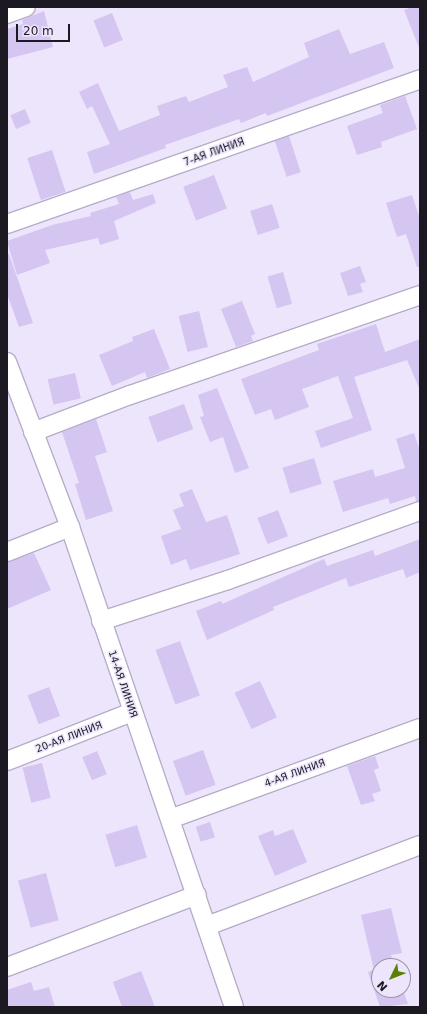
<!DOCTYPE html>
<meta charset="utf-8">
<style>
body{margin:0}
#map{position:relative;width:427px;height:1014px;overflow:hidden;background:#ede5fc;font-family:"DejaVu Sans",sans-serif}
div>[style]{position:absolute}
.building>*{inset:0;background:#d5c5f1;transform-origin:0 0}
.roads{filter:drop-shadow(1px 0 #b7adc9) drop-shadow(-1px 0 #b7adc9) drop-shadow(0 1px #b7adc9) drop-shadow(0 -1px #b7adc9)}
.minor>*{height:18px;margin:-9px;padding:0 9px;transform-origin:9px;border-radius:9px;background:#fff}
span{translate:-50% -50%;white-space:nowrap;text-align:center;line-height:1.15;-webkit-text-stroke:3px #ede5fc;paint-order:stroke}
.street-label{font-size:10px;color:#1d1923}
.frame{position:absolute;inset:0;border:8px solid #1d1923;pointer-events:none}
.north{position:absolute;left:371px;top:958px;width:40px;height:40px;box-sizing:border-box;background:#ede5fc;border:1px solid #9a93a5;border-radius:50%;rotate:227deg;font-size:11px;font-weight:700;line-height:16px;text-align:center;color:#1d1923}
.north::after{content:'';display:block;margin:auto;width:14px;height:18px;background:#5b8100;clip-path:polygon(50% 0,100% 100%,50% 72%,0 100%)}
.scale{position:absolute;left:16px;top:24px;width:54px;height:18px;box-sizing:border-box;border:2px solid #1d1923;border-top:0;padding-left:5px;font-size:12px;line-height:14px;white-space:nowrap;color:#1d1923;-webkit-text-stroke:3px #ede5fc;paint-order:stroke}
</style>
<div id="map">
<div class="building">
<i style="clip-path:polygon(412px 7px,420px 7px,420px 50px,404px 10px)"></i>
<i style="clip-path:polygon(44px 11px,53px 47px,7px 59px,7px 29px,23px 24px,22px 20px)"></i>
<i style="left:112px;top:13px;width:29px;height:20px;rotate:68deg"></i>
<i style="clip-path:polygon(339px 29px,350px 54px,384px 42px,394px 68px,267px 116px,266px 113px,241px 123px,239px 119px,165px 145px,166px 148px,94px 174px,87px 152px,110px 144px,92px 106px,87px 109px,79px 92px,98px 83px,119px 131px,160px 115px,157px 106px,186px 96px,189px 102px,228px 87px,223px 75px,247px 67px,253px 82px,309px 57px,304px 43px)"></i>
<i style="clip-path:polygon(405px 96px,417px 129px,381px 142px,382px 147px,357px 155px,347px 126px,383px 113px,380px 105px)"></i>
<i style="left:25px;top:109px;width:15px;height:16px;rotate:67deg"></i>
<i style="left:289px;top:136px;width:38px;height:15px;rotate:72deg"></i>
<i style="left:52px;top:150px;width:44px;height:26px;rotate:72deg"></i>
<i style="left:214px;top:175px;width:36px;height:33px;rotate:69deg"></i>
<i style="clip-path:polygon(130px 192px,133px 200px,153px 194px,156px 203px,114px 221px,119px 239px,100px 245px,98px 238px,45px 250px,50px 263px,17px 275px,7px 241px,52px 225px,91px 216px,90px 213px,119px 204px,116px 197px)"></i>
<i style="clip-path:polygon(412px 195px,420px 219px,420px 267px,417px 267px,406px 234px,397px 237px,386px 203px)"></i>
<i style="left:272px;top:204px;width:25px;height:23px;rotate:72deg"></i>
<i style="clip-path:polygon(9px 254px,33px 323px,19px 327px,7px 294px,7px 255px)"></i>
<i style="clip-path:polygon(360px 266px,366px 282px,360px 284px,363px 292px,348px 296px,340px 273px)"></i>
<i style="left:283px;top:272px;width:33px;height:16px;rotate:74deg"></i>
<i style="clip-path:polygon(242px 301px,255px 334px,251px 336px,253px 341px,236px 347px,221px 309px)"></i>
<i style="left:199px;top:311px;width:37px;height:21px;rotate:76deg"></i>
<i style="clip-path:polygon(376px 324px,385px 352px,420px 339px,420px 390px,407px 360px,354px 377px,372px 430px,321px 448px,315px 431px,353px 418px,338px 376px,302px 389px,309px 407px,275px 420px,271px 409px,255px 415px,241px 379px,319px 350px,317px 344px)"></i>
<i style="clip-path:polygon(154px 329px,170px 369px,147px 378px,145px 372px,112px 386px,99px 355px,133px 341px,132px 337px)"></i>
<i style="left:75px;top:373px;width:26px;height:28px;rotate:77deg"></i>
<i style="clip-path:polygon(217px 388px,249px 468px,235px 473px,223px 437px,210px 442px,200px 417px,204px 416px,198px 395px)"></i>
<i style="left:184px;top:404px;width:27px;height:38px;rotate:70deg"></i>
<i style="clip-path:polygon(96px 419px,107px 452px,95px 456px,113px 511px,86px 520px,75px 484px,79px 483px,62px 432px)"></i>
<i style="clip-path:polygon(414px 433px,420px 451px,420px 501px,416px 501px,415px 496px,390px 504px,388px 498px,343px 512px,333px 481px,373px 469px,375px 477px,405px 468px,396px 439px)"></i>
<i style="left:314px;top:458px;width:27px;height:33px;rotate:73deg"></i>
<i style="clip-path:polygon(192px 489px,206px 522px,227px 515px,240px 554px,190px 570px,186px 559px,171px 565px,161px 536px,181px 529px,173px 510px,184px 506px,179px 494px)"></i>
<i style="left:278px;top:510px;width:28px;height:22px;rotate:69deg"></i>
<i style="clip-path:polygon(420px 539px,420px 572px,406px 578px,403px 569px,349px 587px,346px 578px,273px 607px,274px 610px,207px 640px,196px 611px,221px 601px,222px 604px,324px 559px,327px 566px,373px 550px,375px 556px)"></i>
<i style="clip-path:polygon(34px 553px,51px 590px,7px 609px,7px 562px)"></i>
<i style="left:180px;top:641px;width:58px;height:26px;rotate:70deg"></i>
<i style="left:260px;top:681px;width:40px;height:28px;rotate:65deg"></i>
<i style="left:49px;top:687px;width:31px;height:23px;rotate:69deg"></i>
<i style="left:203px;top:750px;width:37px;height:32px;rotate:70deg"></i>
<i style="left:97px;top:751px;width:25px;height:16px;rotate:67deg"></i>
<i style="clip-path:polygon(375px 756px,379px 768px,374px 770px,381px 791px,372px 794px,375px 801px,361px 805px,347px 766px)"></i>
<i style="left:42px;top:763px;width:36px;height:20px;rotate:76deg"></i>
<i style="left:210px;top:822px;width:16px;height:15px;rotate:72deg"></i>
<i style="left:137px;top:825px;width:34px;height:33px;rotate:73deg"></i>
<i style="clip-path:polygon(293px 829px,307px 862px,275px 876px,258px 836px,273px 830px,275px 836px)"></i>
<i style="left:46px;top:873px;width:49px;height:29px;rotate:75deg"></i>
<i style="clip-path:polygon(391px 908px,402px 953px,391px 955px,394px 966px,379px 966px,379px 990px,403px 990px,408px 1004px,380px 1007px,368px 972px,374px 970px,361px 915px)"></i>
<i style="clip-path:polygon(141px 971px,155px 1007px,122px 1007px,113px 982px)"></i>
<i style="clip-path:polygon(31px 982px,34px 991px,49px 987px,55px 1007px,7px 1007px,7px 990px)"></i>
</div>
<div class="roads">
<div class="minor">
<i style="left:7px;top:14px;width:20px;rotate:-20deg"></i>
<i style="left:7px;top:224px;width:438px;rotate:-19.3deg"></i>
<i style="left:7px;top:362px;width:177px;rotate:69.1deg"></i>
<i style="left:70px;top:527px;width:507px;rotate:71.14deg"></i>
<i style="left:33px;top:432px;width:104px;rotate:-20.9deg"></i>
<i style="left:130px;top:395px;width:307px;rotate:-19deg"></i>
<i style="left:7px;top:552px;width:68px;rotate:-21.6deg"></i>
<i style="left:101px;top:621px;width:133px;rotate:-17.9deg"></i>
<i style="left:228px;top:580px;width:204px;rotate:-19.8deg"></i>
<i style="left:7px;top:761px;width:134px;rotate:-21.4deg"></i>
<i style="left:170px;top:819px;width:266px;rotate:-20deg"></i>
<i style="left:207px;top:926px;width:228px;rotate:-20.8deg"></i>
<i style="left:7px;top:967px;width:203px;rotate:-20.8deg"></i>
</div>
</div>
<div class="street-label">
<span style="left:214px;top:152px;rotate:-20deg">7-АЯ ЛИНИЯ</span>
<span style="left:123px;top:684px;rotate:71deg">14-АЯ ЛИНИЯ</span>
<span style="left:69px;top:737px;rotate:-21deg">20-АЯ ЛИНИЯ</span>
<span style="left:295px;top:773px;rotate:-20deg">4-АЯ ЛИНИЯ</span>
</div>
<div class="frame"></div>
<div class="north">N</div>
<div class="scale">20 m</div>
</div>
